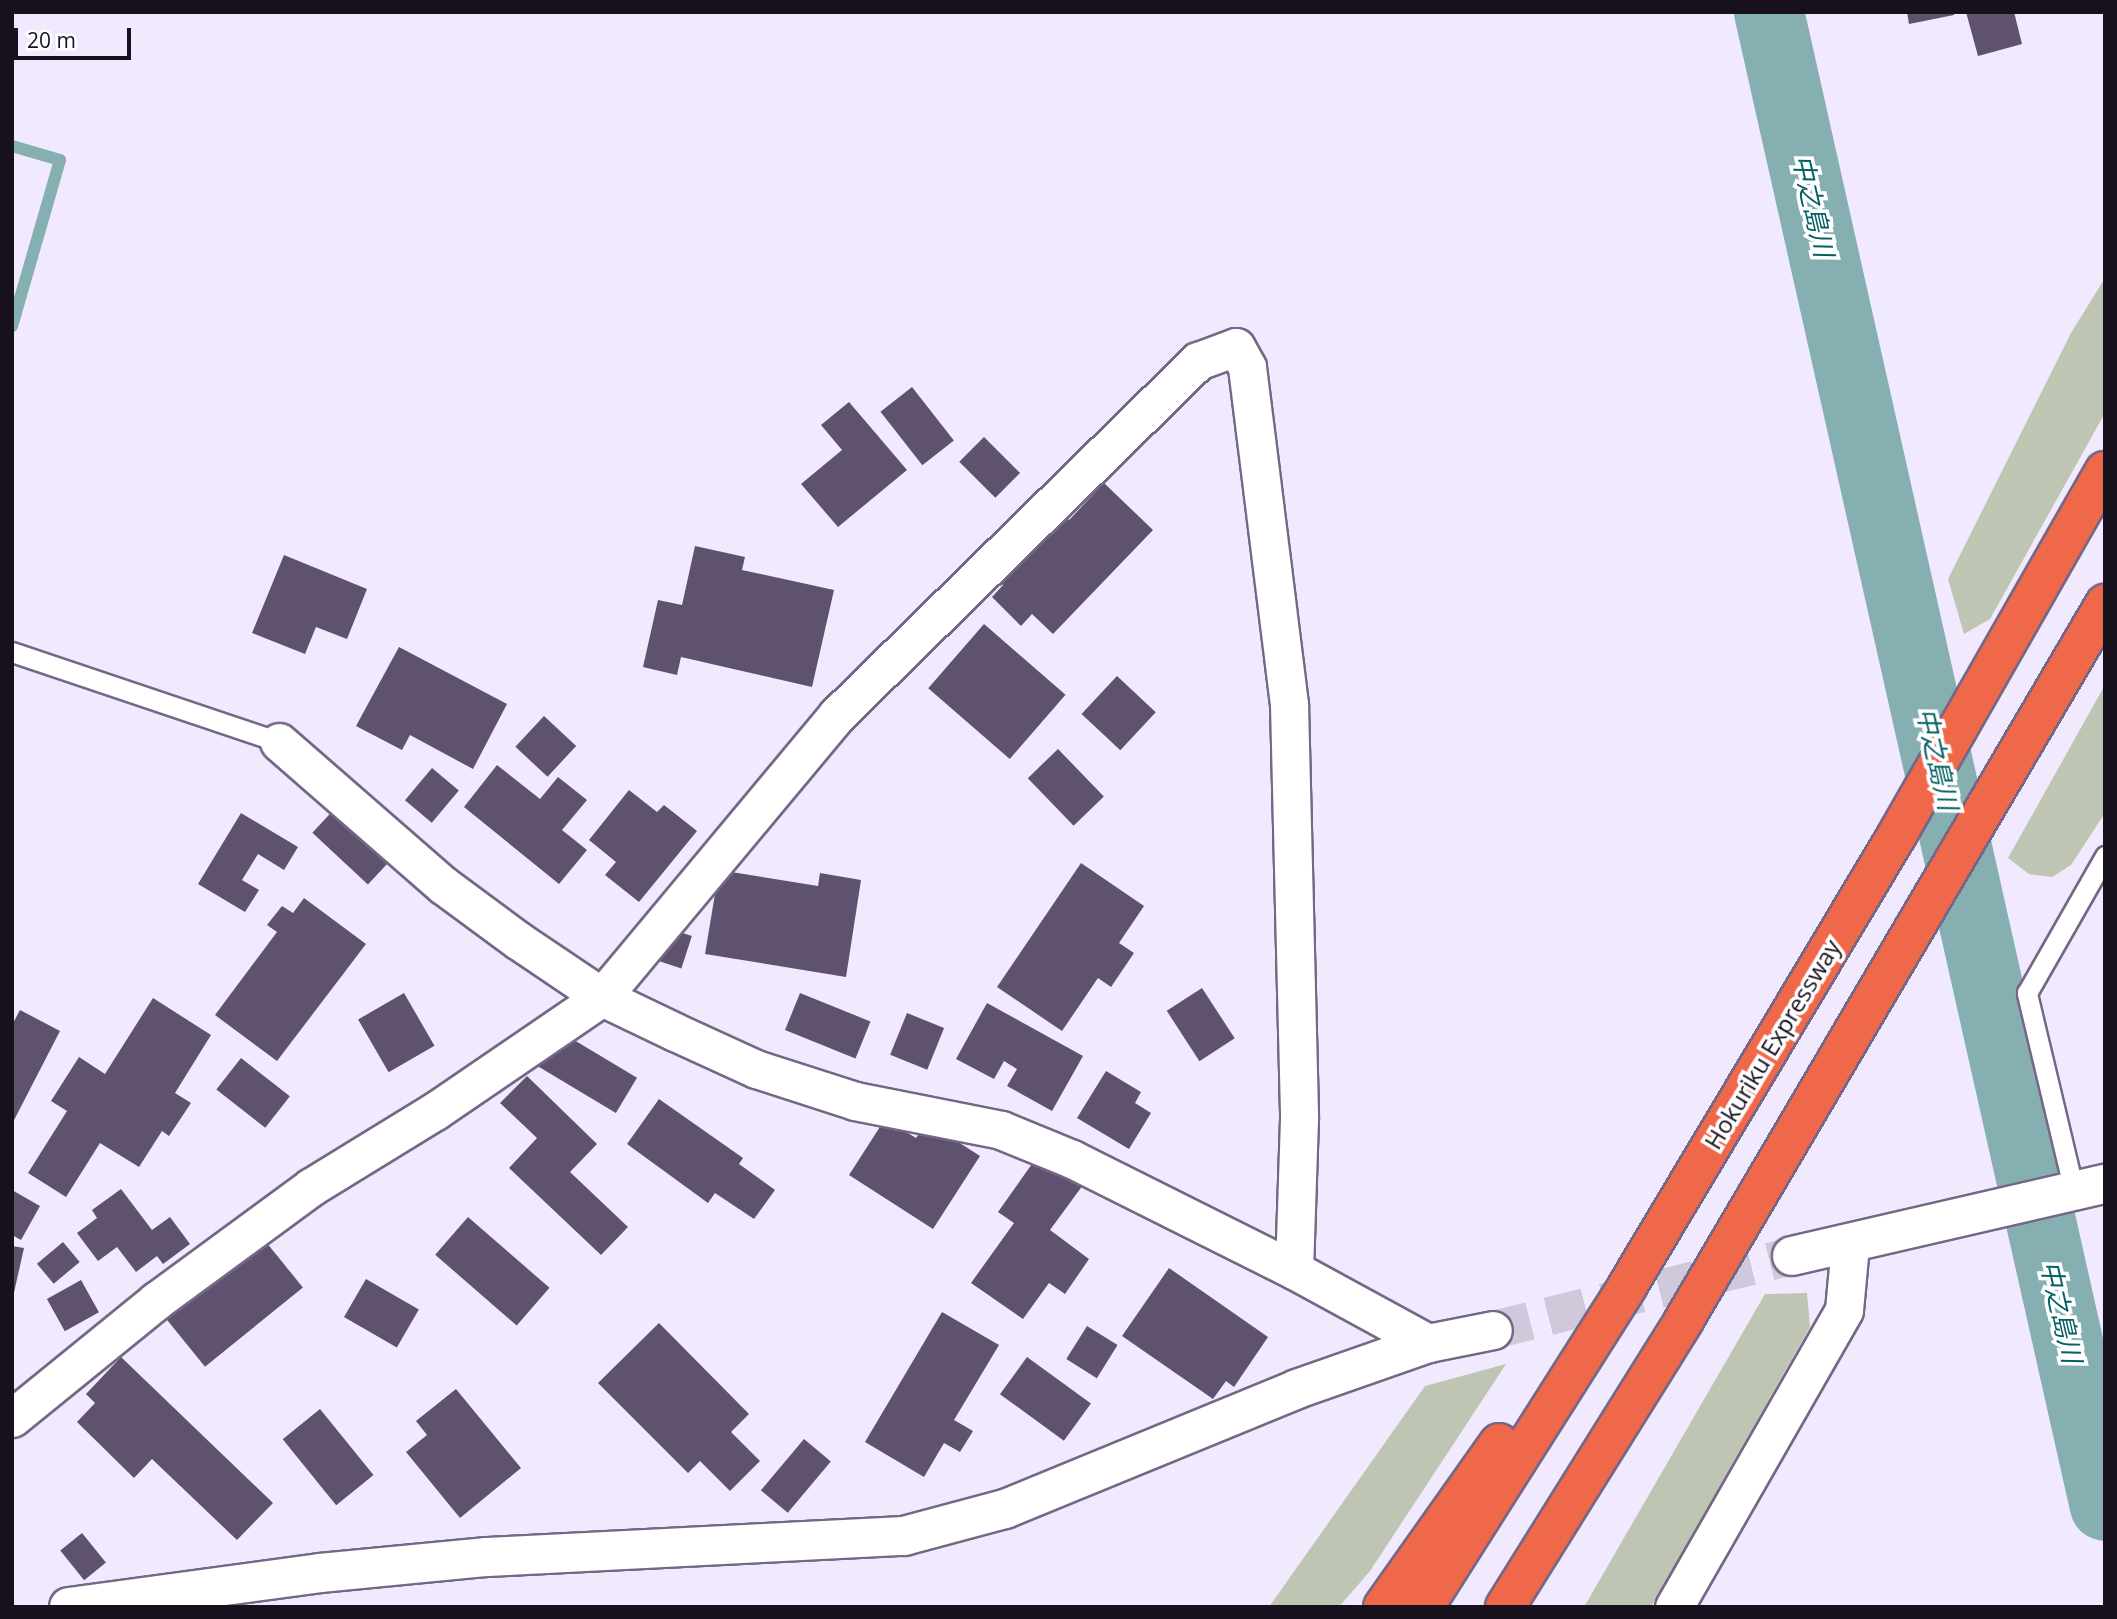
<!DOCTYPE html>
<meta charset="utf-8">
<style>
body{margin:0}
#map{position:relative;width:2117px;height:1619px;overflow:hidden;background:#f1e9fd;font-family:"Open Sans","Noto Sans JP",sans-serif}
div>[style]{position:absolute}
.green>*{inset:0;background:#bec5b2}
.stream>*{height:12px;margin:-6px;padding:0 6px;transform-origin:6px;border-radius:6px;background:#85afb1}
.river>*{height:70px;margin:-35px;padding:0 35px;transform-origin:35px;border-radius:35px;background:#85afb1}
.building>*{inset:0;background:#5e526e;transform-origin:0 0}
.tertiary-tunnel>*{height:38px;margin-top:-19px;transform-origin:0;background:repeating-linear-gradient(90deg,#d0c9db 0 38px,transparent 0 57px)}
.roads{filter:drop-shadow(2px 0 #756785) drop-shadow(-2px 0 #756785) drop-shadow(0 2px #756785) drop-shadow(0 -2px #756785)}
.service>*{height:19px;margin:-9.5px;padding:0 9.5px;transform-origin:9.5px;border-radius:9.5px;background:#fff}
.minor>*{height:37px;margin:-18.5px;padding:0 18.5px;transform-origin:18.5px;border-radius:18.5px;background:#fff}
.tertiary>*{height:38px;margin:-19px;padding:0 19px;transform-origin:19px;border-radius:19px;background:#fff}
.motorway>*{height:38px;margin:-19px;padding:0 19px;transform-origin:19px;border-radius:19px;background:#f0684a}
span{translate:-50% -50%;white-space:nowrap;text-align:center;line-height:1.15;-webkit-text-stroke:7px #fff;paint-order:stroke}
.street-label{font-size:24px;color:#17111d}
.water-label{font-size:26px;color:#036064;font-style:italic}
.frame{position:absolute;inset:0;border:14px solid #17111d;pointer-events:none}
.scale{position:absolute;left:14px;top:28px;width:117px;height:32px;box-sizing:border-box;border:4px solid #17111d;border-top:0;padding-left:9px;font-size:21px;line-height:24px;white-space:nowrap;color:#17111d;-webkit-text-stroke:5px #fff;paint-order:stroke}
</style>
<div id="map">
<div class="green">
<i style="clip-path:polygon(2105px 278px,2105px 413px,1990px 619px,1964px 634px,1948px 579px,2071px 333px)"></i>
<i style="clip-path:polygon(2105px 685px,2105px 813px,2071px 865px,2052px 877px,2029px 874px,2008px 858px)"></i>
<i style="clip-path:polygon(1807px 1293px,1810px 1327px,1651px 1607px,1584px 1607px,1765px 1294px)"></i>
<i style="clip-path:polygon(1506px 1364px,1370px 1571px,1339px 1607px,1269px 1607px,1425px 1386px)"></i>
</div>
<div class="stream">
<i style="left:12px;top:146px;width:50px;rotate:16.3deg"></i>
<i style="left:60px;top:160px;width:173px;rotate:106.1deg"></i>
</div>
<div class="river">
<i style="left:1769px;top:12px;width:1531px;rotate:77.33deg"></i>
</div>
<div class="building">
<i style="clip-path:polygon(1907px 12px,1954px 12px,1954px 15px,1909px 24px)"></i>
<i style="clip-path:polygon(1966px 12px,2014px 12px,2022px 44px,1978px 56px)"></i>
<i style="left:912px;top:387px;width:68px;height:40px;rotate:52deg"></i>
<i style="clip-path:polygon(849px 402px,907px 470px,838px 527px,801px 484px,842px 450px,821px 425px)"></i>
<i style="left:984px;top:437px;width:51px;height:35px;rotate:45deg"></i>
<i style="clip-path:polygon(1104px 483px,1153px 530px,1053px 634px,1032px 614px,1021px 626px,992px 597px,1003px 585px,994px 577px,1059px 510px,1069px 520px)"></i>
<i style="clip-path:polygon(695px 546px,745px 557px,742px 570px,834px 590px,812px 687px,681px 657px,677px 675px,643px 667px,658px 600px,682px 605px)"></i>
<i style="clip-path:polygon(284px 555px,367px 589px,347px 639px,316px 627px,305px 654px,252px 633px)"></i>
<i style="left:984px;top:624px;width:108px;height:85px;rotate:41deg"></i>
<i style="clip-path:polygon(399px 647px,507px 704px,473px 769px,410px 735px,402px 750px,356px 726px)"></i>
<i style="left:1117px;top:676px;width:53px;height:52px;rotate:43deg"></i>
<i style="left:544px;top:716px;width:44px;height:42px;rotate:43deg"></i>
<i style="left:1058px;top:749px;width:66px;height:42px;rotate:46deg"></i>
<i style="clip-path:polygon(497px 765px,540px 799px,558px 777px,587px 800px,562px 830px,587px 850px,559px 884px,464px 807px)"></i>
<i style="left:432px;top:768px;width:35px;height:42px;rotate:40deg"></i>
<i style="clip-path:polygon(629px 790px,657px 812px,664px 805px,697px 831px,639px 902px,605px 875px,616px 862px,589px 840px)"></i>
<i style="left:341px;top:802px;width:76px;height:42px;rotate:43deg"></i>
<i style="clip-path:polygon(241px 813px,298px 847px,284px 870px,258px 854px,242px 880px,259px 890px,245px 912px,198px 884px)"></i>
<i style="clip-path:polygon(1081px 863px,1144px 906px,1119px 943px,1134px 953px,1111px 987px,1098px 978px,1062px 1031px,997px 987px)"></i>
<i style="clip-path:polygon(719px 870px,818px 886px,820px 873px,861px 880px,846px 977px,705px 954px)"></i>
<i style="clip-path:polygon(304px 898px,366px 944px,277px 1061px,215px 1015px,277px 932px,267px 925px,282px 906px,293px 913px)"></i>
<i style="left:670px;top:929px;width:23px;height:34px;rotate:18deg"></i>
<i style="left:1202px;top:988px;width:60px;height:42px;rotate:57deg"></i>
<i style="left:404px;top:993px;width:61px;height:53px;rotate:60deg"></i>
<i style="left:800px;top:993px;width:76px;height:40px;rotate:22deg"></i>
<i style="clip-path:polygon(153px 998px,211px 1035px,175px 1093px,191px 1103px,169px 1136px,162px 1131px,139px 1167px,100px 1143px,66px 1197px,28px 1173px,67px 1111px,51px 1101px,79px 1057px,105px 1074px)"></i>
<i style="clip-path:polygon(987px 1003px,1083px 1056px,1052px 1111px,1007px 1086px,1017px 1069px,1004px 1061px,994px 1079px,956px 1059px)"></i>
<i style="clip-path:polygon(20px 1010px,60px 1031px,12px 1124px,12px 1025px)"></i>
<i style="left:907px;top:1013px;width:40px;height:45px;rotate:22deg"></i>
<i style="left:559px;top:1031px;width:91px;height:41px;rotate:31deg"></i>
<i style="left:241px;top:1058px;width:62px;height:40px;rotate:38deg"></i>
<i style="clip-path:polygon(1106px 1071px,1141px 1092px,1135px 1103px,1151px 1113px,1129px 1149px,1077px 1118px)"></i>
<i style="clip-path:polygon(527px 1076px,597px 1144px,570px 1172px,628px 1227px,601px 1255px,509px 1168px,537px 1138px,500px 1103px)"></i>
<i style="clip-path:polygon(659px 1099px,743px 1158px,739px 1164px,775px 1190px,754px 1219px,715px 1193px,708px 1203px,627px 1144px)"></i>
<i style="clip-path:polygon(885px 1119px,916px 1138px,927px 1122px,980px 1156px,933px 1229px,849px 1175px)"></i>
<i style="clip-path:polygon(1039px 1154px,1083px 1185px,1050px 1230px,1089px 1259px,1065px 1294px,1049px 1283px,1023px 1319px,971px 1283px,1014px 1223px,998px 1212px)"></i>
<i style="clip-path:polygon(121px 1189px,152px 1230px,170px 1217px,190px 1244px,163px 1264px,157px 1256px,136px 1272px,117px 1247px,98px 1261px,77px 1233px,97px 1218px,92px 1210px)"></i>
<i style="clip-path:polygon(12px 1190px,40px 1206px,21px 1240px,12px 1235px)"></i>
<i style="left:468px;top:1217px;width:108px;height:50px;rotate:41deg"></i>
<i style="left:262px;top:1237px;width:65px;height:126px;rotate:51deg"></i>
<i style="left:63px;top:1242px;width:26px;height:34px;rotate:50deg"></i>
<i style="clip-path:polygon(12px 1246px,24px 1248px,13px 1297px,12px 1297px)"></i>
<i style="clip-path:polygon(1169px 1268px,1268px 1337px,1234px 1387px,1226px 1381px,1213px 1399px,1122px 1336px)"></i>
<i style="left:366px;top:1279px;width:61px;height:44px;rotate:30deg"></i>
<i style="left:81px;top:1280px;width:37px;height:39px;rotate:61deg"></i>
<i style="clip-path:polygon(942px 1312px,999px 1345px,954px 1420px,973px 1431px,960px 1452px,944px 1443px,924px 1477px,865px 1442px)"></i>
<i style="clip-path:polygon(659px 1323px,749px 1414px,731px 1432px,760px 1461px,730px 1491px,700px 1461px,688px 1473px,598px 1383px)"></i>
<i style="left:1087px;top:1326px;width:36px;height:39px;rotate:32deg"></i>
<i style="clip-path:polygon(121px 1357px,273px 1503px,237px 1540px,152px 1459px,134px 1478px,77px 1422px,95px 1403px,86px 1394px)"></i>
<i style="left:1027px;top:1357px;width:79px;height:46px;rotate:36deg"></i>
<i style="clip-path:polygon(456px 1389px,521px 1468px,460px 1518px,406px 1452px,427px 1435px,416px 1421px)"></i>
<i style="left:320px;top:1409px;width:85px;height:48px;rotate:51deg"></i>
<i style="left:804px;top:1439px;width:35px;height:67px;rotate:40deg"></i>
<i style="left:82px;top:1533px;width:38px;height:28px;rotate:51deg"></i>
</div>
<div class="tertiary-tunnel">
<i style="left:1493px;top:1330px;width:308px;rotate:-13.9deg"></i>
</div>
<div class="roads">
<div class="service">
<i style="left:12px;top:652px;width:282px;rotate:18.6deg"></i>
<i style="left:2074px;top:1191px;width:204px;rotate:-103.4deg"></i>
<i style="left:2027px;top:993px;width:158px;rotate:-60.3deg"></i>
</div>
<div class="minor">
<i style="left:279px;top:742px;width:218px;rotate:41.1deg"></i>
<i style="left:443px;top:885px;width:94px;rotate:36.4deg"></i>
<i style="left:519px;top:941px;width:100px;rotate:34deg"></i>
<i style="left:602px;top:997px;width:81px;rotate:25.6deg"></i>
<i style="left:675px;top:1032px;width:89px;rotate:24.6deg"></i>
<i style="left:756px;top:1069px;width:104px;rotate:17.9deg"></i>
<i style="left:855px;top:1101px;width:149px;rotate:11.2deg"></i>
<i style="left:1001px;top:1130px;width:77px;rotate:22.2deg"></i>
<i style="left:1072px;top:1159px;width:248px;rotate:26.6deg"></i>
<i style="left:1294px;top:1270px;width:153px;rotate:28.6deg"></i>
<i style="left:1428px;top:1343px;width:66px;rotate:-11.3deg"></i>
<i style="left:12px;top:1418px;width:186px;rotate:-39.1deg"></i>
<i style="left:156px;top:1301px;width:192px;rotate:-36.3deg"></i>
<i style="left:311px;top:1187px;width:145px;rotate:-31.5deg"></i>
<i style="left:435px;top:1111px;width:202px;rotate:-34.3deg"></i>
<i style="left:602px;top:997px;width:367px;rotate:-50.2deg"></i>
<i style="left:837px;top:715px;width:506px;rotate:-44.44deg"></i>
<i style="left:1198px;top:361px;width:40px;rotate:-20.2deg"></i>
<i style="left:1236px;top:347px;width:23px;rotate:61deg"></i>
<i style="left:1247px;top:367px;width:340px;rotate:82.9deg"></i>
<i style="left:1289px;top:704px;width:415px;rotate:88.6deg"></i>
<i style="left:1299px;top:1119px;width:151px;rotate:91.9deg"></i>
<i style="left:1674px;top:1607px;width:342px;rotate:-60.2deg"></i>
<i style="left:1844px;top:1310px;width:65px;rotate:-84.7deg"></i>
</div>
<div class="tertiary">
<i style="left:1792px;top:1256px;width:321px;rotate:-13deg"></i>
<i style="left:69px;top:1607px;width:253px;rotate:-7.7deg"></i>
<i style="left:320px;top:1573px;width:168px;rotate:-5.5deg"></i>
<i style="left:487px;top:1557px;width:418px;rotate:-2.9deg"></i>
<i style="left:904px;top:1536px;width:105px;rotate:-15deg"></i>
<i style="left:1005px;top:1509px;width:316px;rotate:-22.3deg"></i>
<i style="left:1297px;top:1389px;width:139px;rotate:-19.3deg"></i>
</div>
<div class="motorway">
<i style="left:1383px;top:1607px;width:201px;rotate:-54.7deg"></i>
<i style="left:1424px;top:1607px;width:381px;rotate:-57.6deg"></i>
<i style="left:1628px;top:1285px;width:524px;rotate:-59.13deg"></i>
<i style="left:1897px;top:835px;width:419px;rotate:-60.3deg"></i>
<i style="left:1505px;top:1607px;width:338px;rotate:-58deg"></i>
<i style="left:1684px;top:1320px;width:831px;rotate:-59.54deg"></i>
</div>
</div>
<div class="street-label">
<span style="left:1772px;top:1044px;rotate:-59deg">Hokuriku Expressway</span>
</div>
<div class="water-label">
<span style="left:1813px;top:206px;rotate:77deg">中之島川</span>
<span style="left:1937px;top:759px;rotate:77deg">中之島川</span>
<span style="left:2061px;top:1312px;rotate:77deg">中之島川</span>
</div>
<div class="frame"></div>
<div class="scale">20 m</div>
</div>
